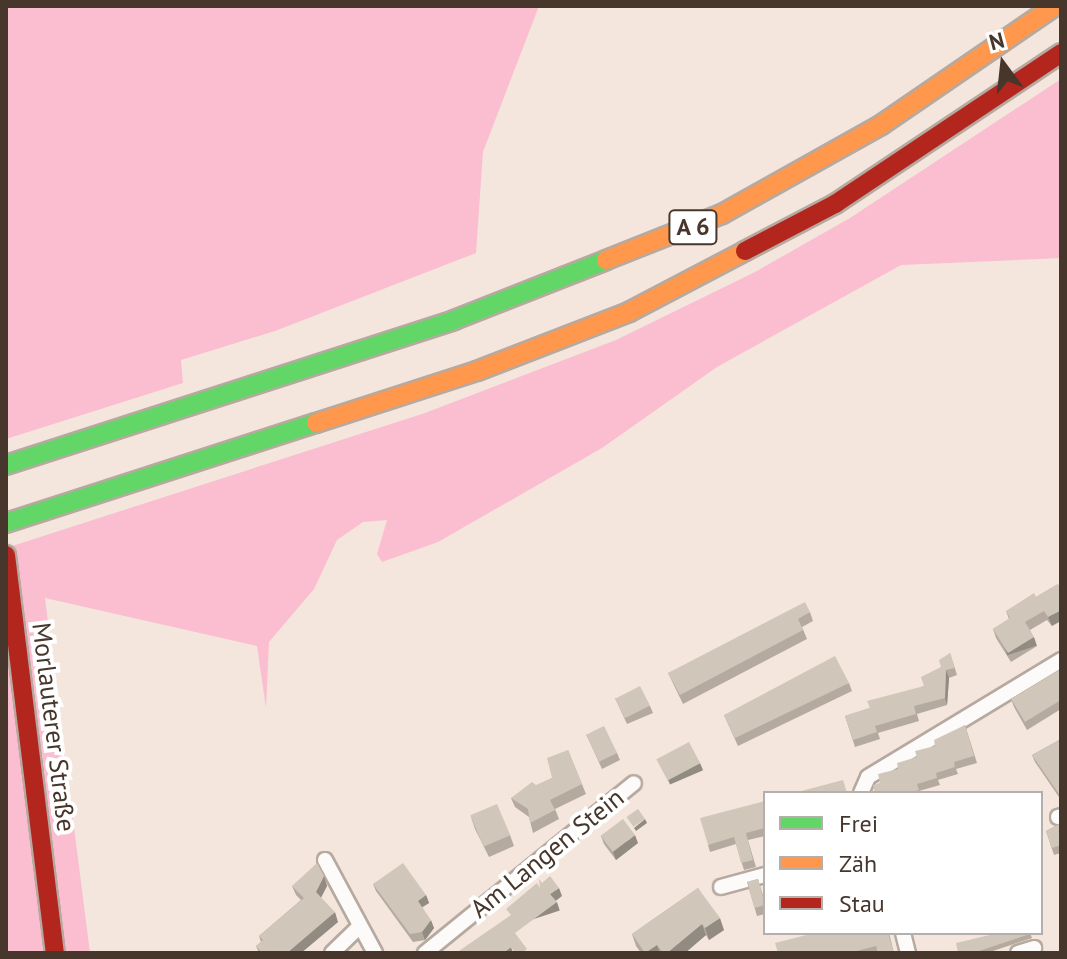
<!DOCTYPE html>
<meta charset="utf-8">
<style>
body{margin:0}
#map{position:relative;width:1067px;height:959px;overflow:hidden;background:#f4e6dd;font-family:"PT Sans",sans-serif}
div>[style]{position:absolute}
.green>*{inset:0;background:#fabed0}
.roads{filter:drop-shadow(2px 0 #b6a9a0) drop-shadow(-2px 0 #b6a9a0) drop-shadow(0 2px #b6a9a0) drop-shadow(0 -2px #b6a9a0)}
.street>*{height:14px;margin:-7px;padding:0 7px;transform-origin:7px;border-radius:7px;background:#fdfbfa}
.fast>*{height:18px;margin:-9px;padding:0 9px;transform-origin:9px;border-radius:9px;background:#63d668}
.slow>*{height:18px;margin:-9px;padding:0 9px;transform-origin:9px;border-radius:9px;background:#ff974d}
.jam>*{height:18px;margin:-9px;padding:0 9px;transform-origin:9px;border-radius:9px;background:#b3261e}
.wall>*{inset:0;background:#b4aaa0}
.shaded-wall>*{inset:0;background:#928b82;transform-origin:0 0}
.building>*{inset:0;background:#d1c6ba;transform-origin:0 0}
span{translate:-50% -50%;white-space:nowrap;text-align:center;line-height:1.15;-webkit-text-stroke:8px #fff;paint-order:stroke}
.shield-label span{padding:2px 6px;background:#fff;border:2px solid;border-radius:6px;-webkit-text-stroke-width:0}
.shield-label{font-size:24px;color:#47362c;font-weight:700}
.street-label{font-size:26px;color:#47362c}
.frame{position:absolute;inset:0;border:8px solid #47362c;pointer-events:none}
.legend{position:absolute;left:763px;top:791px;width:280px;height:144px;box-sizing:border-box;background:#fff;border:2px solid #b5afab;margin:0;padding:10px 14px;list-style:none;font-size:24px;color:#47362c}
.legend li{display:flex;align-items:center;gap:16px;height:40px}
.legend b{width:40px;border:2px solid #b5afab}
.north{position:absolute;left:963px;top:24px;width:80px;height:80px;-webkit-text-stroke:6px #fff;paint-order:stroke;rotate:345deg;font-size:22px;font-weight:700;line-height:32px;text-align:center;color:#47362c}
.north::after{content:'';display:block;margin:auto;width:28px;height:36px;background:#47362c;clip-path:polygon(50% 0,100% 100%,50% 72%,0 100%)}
</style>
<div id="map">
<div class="green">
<i style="clip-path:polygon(6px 6px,539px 6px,483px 152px,476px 253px,275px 331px,181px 360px,183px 383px,6px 439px)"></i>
<i style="clip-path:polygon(1061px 79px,1061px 258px,901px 265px,717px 367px,602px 448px,438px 542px,382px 562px,377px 554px,387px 520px,363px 522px,337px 540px,314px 589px,269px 642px,266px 708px,257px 646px,45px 598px,90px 953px,6px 953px,6px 548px,425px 413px,616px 340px,755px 272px,850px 218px)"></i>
</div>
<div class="roads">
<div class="street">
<i style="left:861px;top:793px;width:17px;rotate:-66deg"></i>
<i style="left:868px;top:777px;width:226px;rotate:-31.2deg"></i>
<i style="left:1058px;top:817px;width:3px;rotate:-18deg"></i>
<i style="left:325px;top:860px;width:106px;rotate:61.7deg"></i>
<i style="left:721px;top:887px;width:46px;rotate:-15.3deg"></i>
<i style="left:903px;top:933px;width:21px;rotate:76deg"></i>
<i style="left:332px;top:953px;width:36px;rotate:-44deg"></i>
<i style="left:425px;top:953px;width:269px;rotate:-39.1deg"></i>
<i style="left:1018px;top:953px;width:17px;rotate:-17deg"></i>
</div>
<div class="fast">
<i style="left:6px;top:465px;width:471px;rotate:-17.9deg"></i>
<i style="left:454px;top:320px;width:163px;rotate:-21.5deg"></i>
<i style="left:6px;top:523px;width:326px;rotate:-17.9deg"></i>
</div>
<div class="slow">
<i style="left:606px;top:260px;width:125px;rotate:-21.6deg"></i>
<i style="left:722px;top:214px;width:182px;rotate:-29.2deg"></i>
<i style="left:881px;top:125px;width:211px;rotate:-34.4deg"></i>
<i style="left:316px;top:423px;width:169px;rotate:-17.9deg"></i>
<i style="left:477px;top:371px;width:163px;rotate:-21.2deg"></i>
<i style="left:629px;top:312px;width:131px;rotate:-27.7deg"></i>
</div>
<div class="jam">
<i style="left:745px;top:251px;width:102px;rotate:-27.6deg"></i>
<i style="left:835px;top:204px;width:272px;rotate:-33.7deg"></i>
<i style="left:6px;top:555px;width:401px;rotate:83deg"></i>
</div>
</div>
<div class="wall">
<i style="clip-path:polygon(1058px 584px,1052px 626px,1047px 620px,1030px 630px,1037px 646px,1011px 662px,996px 638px,993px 629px,1009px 619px,1006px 611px,1036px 597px)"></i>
<i style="clip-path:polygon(810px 612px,813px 621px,802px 627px,807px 639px,683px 704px,668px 673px)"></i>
<i style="clip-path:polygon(950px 653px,957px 675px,949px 678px,947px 705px,917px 714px,919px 721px,878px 733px,880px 739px,855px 747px,845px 716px,870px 708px,924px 686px,941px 667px)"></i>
<i style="clip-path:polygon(1061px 669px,1061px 709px,1027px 730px,1014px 707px,1011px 699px)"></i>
<i style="clip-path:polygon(849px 683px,852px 691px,738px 746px,724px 715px)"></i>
<i style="clip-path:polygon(615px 698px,650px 706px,653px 713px,627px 724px)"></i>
<i style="clip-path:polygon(965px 725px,977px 763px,956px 769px,958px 774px,938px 780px,940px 785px,919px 791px,920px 793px,875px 793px,880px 783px)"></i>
<i style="clip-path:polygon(586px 734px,617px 753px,620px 760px,602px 769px)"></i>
<i style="clip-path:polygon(1061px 739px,1061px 800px,1035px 762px,1032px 755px)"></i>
<i style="clip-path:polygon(568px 750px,586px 794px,555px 809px,559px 819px,533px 833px,529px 817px,515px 807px,511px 798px,552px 778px)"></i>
<i style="clip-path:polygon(765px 801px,765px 836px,748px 840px,756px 867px,744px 870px,736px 844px,710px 852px,708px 845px)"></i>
<i style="clip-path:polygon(471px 817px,510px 835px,514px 846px,489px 857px,475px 829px)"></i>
<i style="clip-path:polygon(1061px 823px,1061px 853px,1054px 855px,1046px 831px)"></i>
<i style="clip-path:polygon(601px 836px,638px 843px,616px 860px,604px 844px)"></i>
<i style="clip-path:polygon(324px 876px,327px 886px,321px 898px,338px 922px,301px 953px,259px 953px,256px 946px,261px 942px,259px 936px,301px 900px,296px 895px,292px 886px)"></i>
<i style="clip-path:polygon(758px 879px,765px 902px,765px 914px,757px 916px,747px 882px)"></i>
<i style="clip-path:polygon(373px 884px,426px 895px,429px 903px,422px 907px,434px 928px,425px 940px,413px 942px,376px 891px)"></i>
<i style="clip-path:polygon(698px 888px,724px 930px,709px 940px,706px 935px,685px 953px,641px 953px,636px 946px,632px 934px)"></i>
<i style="clip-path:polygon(814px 933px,889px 933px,894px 953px,778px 953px)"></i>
<i style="clip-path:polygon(1030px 933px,1032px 938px,987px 953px,958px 953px)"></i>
</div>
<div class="shaded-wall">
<i style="clip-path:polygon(1061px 610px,1061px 621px,1052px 626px,1048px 617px)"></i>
<i style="left:1034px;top:637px;width:9px;height:31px;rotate:72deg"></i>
<i style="clip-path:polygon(946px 670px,949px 678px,947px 705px,945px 698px)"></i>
<i style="left:700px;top:763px;width:8px;height:36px;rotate:67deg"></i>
<i style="clip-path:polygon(645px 819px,647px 823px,636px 831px,634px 828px)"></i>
<i style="clip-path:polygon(635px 835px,638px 843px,616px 860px,613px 852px)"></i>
<i style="clip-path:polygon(324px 876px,327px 886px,319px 901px,316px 892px)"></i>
<i style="clip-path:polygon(559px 888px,562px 896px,553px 903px,550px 894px)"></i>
<i style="clip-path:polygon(426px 895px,429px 903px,421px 908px,418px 901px)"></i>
<i style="left:557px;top:902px;width:9px;height:52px;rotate:72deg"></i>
<i style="clip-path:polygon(335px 912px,338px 922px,301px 953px,287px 953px)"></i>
<i style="clip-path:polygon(720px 918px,724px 930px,709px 940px,705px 928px)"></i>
<i style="clip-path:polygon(431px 920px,434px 928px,425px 940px,422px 932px)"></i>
<i style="clip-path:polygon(702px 924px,706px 935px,685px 953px,667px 953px)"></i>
<i style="clip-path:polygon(657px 945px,660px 953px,645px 953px)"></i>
<i style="clip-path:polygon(511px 947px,513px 953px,503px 953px)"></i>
</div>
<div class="building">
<i style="clip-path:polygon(1058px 584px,1061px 589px,1061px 610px,1048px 617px,1044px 611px,1025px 622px,1034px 637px,1008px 653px,993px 629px,1010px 618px,1006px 611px,1034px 593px,1036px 597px)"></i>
<i style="clip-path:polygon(805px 602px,810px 612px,798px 619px,803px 630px,680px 695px,668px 673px)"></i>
<i style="clip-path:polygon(950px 653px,955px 668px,946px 670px,945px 698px,914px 706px,916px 714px,875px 726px,877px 732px,853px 740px,845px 716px,870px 708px,867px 701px,924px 686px,921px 677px,941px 667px,939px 660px)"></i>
<i style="clip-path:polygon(835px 656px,849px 683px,735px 738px,724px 715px)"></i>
<i style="clip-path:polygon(1061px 669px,1061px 700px,1025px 722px,1011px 699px)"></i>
<i style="left:640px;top:686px;width:22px;height:28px;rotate:63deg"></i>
<i style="clip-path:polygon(965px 725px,974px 756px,954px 762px,955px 767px,936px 773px,937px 778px,917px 784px,919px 790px,908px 793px,875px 793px,873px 785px,880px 783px,878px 774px,898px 769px,897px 763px,917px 757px,915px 751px,935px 746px,934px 740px)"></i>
<i style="left:604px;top:726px;width:30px;height:20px;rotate:64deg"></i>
<i style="clip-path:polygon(1061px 739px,1061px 797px,1032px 755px)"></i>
<i style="left:689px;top:742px;width:24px;height:37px;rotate:62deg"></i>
<i style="clip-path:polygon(568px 750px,582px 784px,550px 800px,555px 810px,530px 823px,528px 809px,511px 798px,532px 782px,536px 785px,552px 778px,547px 758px)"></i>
<i style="clip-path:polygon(843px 780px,847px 793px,794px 793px)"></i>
<i style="clip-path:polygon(765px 801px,765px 828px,746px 833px,753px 860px,741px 863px,734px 837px,708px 845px,700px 818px)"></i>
<i style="left:497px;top:804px;width:34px;height:29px;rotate:67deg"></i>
<i style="left:638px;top:809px;width:12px;height:14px;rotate:55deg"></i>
<i style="left:623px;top:819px;width:20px;height:28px;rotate:53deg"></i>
<i style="clip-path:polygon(1061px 823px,1061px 845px,1052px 848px,1046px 831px)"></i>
<i style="clip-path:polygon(317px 863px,324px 876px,316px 892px,335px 912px,287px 953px,262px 953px,256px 946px,263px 940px,259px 936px,304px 898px,292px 886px)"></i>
<i style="clip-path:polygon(403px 863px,426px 895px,418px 901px,431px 920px,422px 932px,410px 934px,373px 884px)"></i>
<i style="clip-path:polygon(550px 876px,559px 888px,550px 894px,557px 902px,515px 933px,527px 949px,522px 953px,515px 953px,511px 947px,503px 953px,456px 953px,511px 915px,506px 909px,537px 883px,540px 888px,539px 879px,542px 883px)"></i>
<i style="left:758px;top:879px;width:27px;height:11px;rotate:75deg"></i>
<i style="clip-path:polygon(698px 888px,720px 918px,705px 928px,702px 924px,667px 953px,663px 953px,657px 945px,645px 953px,632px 934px)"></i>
<i style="clip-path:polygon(814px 933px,888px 933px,894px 953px,878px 953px,876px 946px,849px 953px,778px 953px,775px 943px)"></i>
<i style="clip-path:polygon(998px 933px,1030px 933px,1030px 934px,973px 953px,958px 953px,956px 943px)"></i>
</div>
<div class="shield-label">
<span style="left:693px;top:227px">A 6</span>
</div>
<div class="street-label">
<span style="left:54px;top:727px;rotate:83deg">Morlauterer Straße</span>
<span style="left:547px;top:853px;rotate:-39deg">Am Langen Stein</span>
</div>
<div class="frame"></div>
<ul class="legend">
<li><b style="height:10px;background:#63d668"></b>Frei</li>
<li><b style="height:10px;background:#ff974d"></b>Zäh</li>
<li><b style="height:10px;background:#b3261e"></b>Stau</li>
</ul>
<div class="north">N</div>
</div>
